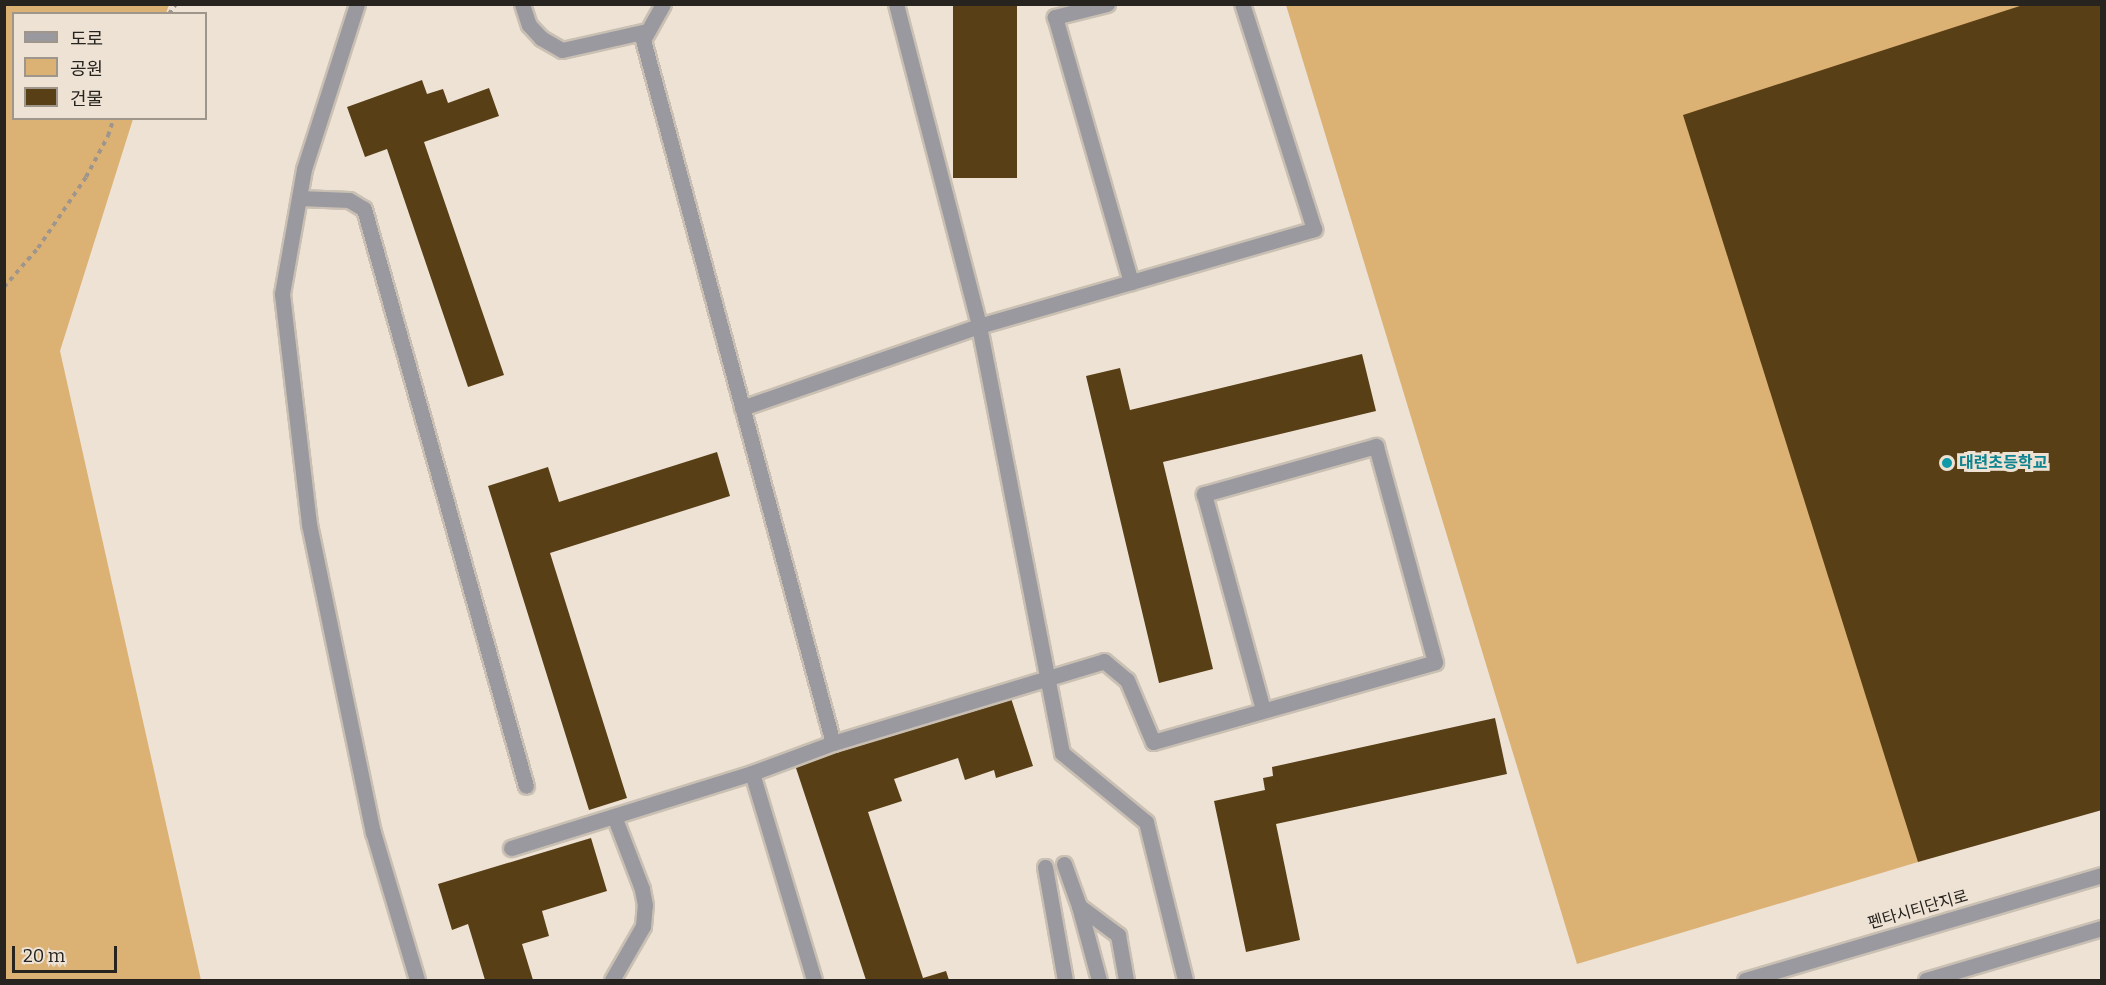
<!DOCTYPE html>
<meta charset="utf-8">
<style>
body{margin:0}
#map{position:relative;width:2106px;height:985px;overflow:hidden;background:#ede2d4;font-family:Bitter,"Noto Sans KR",serif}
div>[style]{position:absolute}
.green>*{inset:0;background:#dcb174}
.building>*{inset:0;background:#593f16;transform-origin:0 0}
.path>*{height:4px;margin-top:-2px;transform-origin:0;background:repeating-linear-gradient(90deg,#9e968c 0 4.5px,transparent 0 9px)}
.roads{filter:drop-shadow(2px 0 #c9c0b3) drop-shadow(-2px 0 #c9c0b3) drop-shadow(0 2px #c9c0b3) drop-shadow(0 -2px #c9c0b3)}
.service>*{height:15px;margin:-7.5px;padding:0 7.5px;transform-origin:7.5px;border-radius:7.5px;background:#9b99a0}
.minor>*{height:15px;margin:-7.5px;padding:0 7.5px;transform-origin:7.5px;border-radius:7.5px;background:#9b99a0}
.dots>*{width:16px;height:16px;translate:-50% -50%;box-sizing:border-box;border:3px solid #ede2d4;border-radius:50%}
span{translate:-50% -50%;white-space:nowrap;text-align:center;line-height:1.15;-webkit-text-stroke:6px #ede2d4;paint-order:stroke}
.culture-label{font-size:16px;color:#0d838f;font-weight:700}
.left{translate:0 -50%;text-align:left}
.street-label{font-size:16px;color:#27231e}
.frame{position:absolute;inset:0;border:6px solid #27231e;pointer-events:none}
.legend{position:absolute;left:12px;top:12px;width:195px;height:108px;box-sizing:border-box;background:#ede2d4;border:2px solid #9e968b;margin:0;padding:8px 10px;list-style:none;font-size:18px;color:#27231e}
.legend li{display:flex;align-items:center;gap:12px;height:30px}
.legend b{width:30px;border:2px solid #9e968b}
.scale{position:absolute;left:12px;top:946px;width:105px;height:27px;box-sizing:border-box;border:3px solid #27231e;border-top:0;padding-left:8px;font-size:18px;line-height:21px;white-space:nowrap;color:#27231e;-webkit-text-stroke:4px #ede2d4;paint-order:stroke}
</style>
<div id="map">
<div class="green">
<i style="clip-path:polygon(5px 4px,169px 5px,166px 13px,14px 14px,14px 118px,133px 119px,60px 351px,201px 980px,5px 980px)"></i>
<i style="clip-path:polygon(1286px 5px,2026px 5px,1918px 862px,1577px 964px)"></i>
</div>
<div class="building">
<i style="left:953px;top:4px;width:64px;height:174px"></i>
<i style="clip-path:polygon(2026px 4px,2102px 4px,2102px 810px,1918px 862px,1683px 115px)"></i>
<i style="clip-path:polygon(422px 80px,427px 94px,443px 89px,448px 103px,489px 88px,499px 116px,424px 142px,504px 375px,468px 387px,387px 149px,365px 157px,347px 107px)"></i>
<i style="clip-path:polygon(1362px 354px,1376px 411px,1163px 462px,1213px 669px,1159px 683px,1086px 376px,1120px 368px,1130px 410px)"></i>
<i style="clip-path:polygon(717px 452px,730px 496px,550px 553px,627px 798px,589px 810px,488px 486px,548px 467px,559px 502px)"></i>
<i style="clip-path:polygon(1008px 689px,1033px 766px,996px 778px,994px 770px,965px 780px,958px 758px,894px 779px,902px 801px,868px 812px,923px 978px,946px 971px,949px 980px,866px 980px,793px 759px)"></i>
<i style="clip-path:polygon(1495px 718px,1507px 774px,1276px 824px,1300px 940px,1246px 952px,1214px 801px,1265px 790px,1263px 778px,1273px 776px,1272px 767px)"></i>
<i style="clip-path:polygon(591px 838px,607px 891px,542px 911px,549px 936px,522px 944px,533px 980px,485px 980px,468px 924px,452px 930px,438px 884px)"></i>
</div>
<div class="path">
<i style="left:169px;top:14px;width:12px;rotate:-55deg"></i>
<i style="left:4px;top:287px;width:52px;rotate:-48.9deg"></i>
<i style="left:38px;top:248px;width:86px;rotate:-55.9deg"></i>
<i style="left:86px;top:177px;width:47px;rotate:-61.8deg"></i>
<i style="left:108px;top:136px;width:19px;rotate:-72deg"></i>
</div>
<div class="roads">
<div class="service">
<i style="left:357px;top:4px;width:173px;rotate:107.8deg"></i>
<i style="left:304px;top:169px;width:127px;rotate:100deg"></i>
<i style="left:282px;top:294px;width:232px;rotate:83.3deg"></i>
<i style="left:309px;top:524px;width:315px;rotate:78.3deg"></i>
<i style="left:373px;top:832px;width:154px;rotate:73.4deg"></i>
<i style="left:522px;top:4px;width:22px;rotate:72deg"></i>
<i style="left:529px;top:25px;width:18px;rotate:47deg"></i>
<i style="left:541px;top:38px;width:24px;rotate:30deg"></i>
<i style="left:562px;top:50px;width:87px;rotate:-12.6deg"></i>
<i style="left:663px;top:4px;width:41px;rotate:119.1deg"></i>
<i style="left:643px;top:40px;width:728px;rotate:74.88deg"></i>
<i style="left:896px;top:4px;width:333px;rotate:75.5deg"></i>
<i style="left:979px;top:326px;width:435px;rotate:79deg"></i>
<i style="left:1062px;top:753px;width:109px;rotate:39.4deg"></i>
<i style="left:1146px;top:822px;width:163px;rotate:76.1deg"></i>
<i style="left:1107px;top:4px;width:54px;rotate:166deg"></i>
<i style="left:1055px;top:17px;width:276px;rotate:74deg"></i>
<i style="left:299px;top:198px;width:50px;rotate:2.3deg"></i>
<i style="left:349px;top:200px;width:17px;rotate:31deg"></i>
<i style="left:364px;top:209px;width:599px;rotate:74.32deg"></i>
<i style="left:742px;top:408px;width:251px;rotate:-19.1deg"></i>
<i style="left:979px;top:326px;width:349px;rotate:-16.1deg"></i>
<i style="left:1314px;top:229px;width:236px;rotate:-107.7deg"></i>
<i style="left:752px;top:773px;width:216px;rotate:73.3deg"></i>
<i style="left:511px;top:848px;width:252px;rotate:-17.3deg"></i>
<i style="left:752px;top:773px;width:86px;rotate:-20.3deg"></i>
<i style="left:833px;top:743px;width:283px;rotate:-16.8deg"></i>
<i style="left:1104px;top:661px;width:30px;rotate:40deg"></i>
<i style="left:1127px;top:680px;width:67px;rotate:67.2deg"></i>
<i style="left:1153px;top:742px;width:293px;rotate:-15.8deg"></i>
<i style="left:1435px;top:662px;width:224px;rotate:-105.3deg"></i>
<i style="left:1376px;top:446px;width:179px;rotate:164.4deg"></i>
<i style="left:1204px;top:494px;width:224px;rotate:74.7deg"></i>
<i style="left:1064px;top:864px;width:45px;rotate:70.3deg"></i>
<i style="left:1079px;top:906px;width:77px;rotate:74.9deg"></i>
<i style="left:1045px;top:867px;width:115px;rotate:80deg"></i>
<i style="left:1079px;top:906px;width:49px;rotate:36.6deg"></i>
<i style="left:1118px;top:935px;width:46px;rotate:79.9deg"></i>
<i style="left:612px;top:980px;width:62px;rotate:-60.1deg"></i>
<i style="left:643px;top:926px;width:21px;rotate:-85deg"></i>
<i style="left:645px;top:905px;width:16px;rotate:-101deg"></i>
<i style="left:642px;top:889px;width:78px;rotate:-111deg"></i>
</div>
<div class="minor">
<i style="left:1745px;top:980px;width:372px;rotate:-16.4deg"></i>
<i style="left:1926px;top:980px;width:184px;rotate:-16.5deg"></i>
</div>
</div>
<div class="dots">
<i style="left:1947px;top:463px;background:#0f9aa8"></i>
</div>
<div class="culture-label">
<span class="left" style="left:1959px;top:463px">대련초등학교</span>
</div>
<div class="street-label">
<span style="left:1918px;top:910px;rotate:-16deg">펜타시티단지로</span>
</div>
<div class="frame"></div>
<ul class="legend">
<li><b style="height:8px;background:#9b99a0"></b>도로</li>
<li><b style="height:16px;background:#dcb174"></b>공원</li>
<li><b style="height:16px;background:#593f16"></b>건물</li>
</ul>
<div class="scale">20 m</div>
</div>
